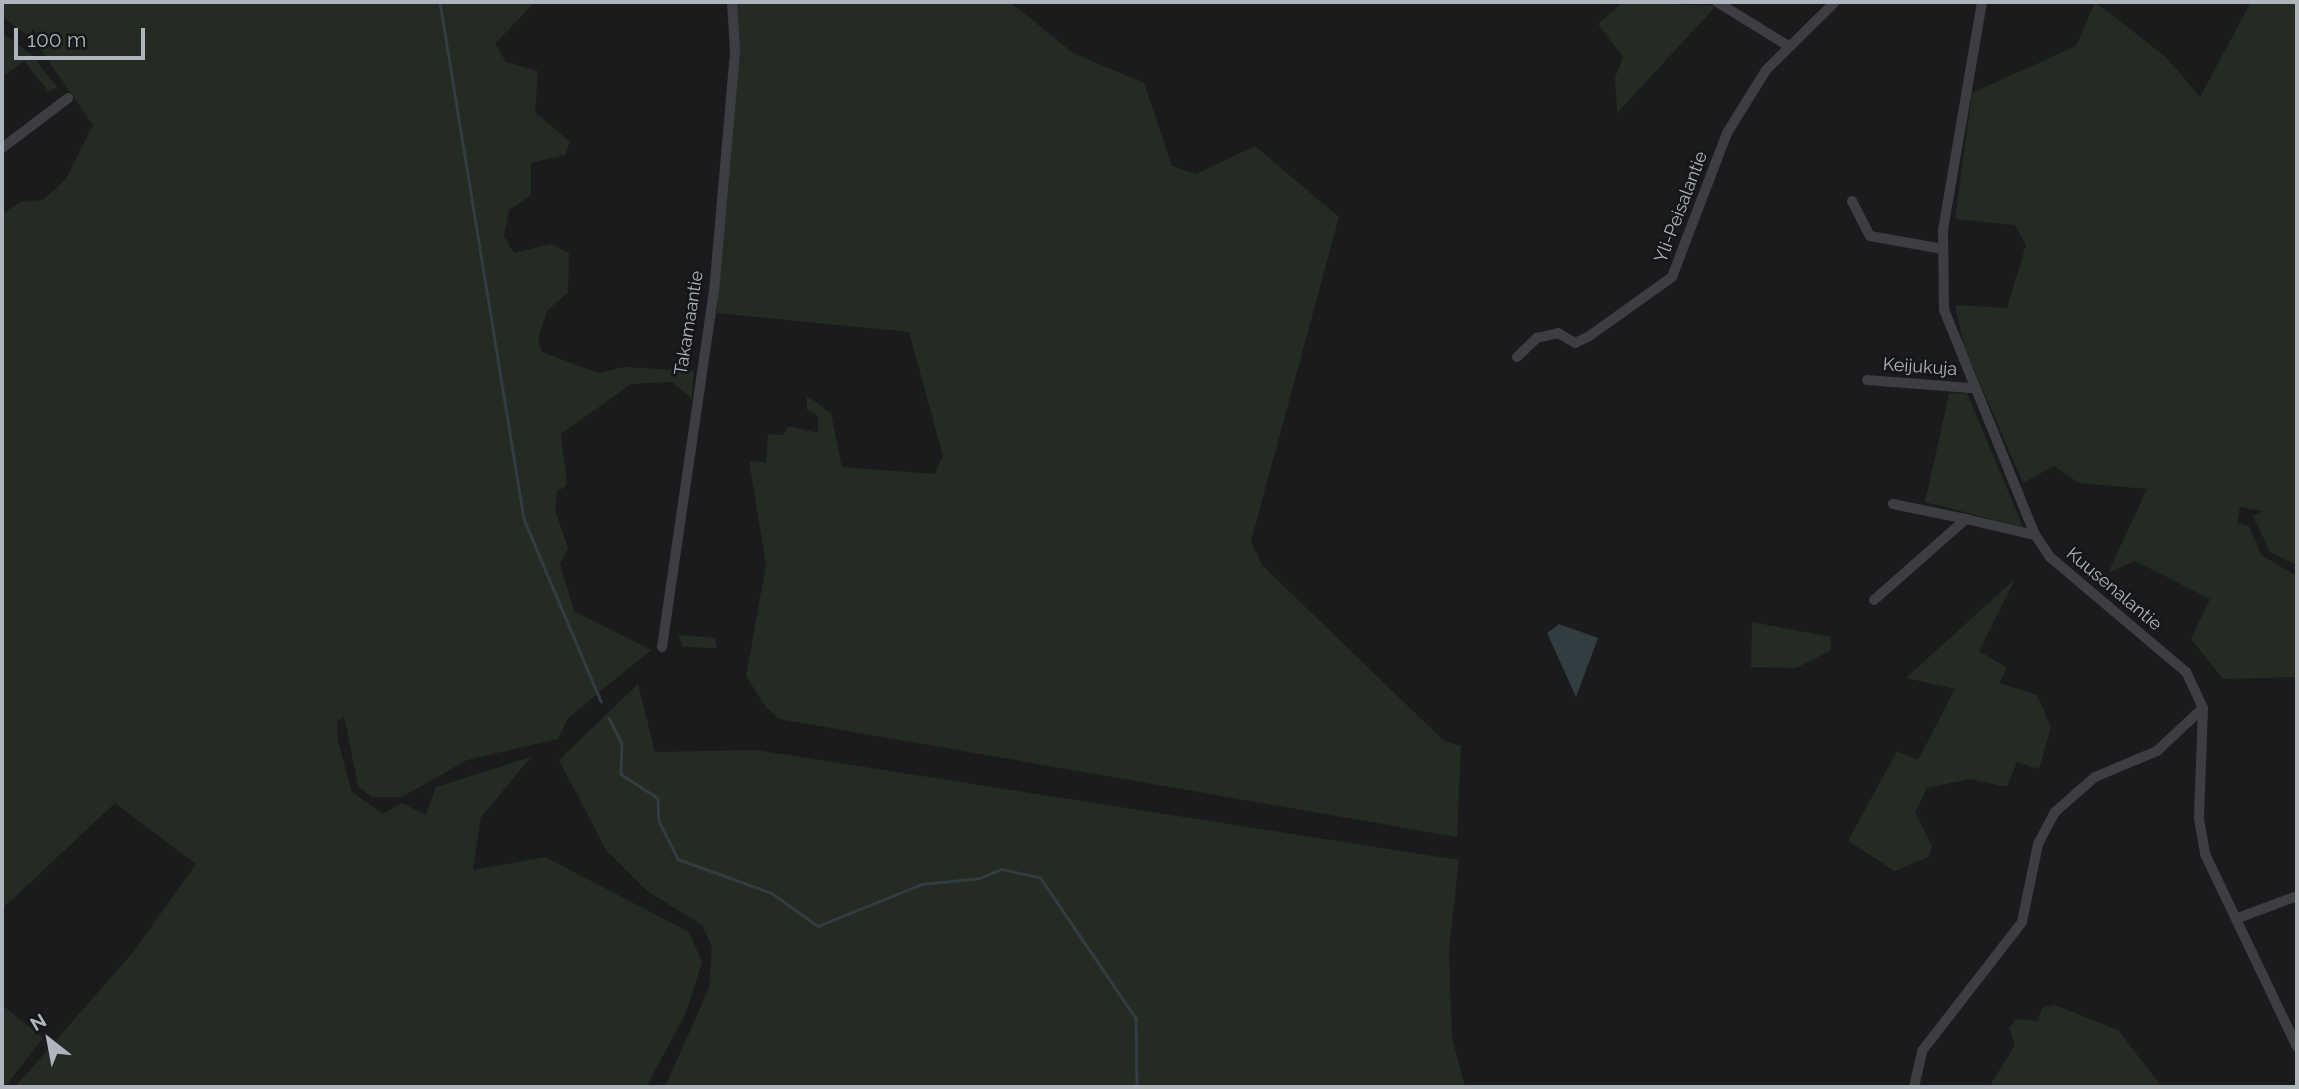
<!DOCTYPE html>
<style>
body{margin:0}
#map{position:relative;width:2299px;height:1089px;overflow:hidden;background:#1b1b1d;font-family:Raleway,sans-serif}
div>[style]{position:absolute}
.green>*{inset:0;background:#232b23}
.water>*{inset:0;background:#313d41}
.stream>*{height:2.5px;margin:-1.25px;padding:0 1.25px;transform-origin:1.25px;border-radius:1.25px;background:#313d41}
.minor>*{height:10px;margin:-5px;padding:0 5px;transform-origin:5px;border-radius:5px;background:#3c3e42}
span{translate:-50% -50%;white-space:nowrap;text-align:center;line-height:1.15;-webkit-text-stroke:5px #161618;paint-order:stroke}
.street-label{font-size:18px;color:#aeb5bc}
.frame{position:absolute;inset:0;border:4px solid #aeb5bc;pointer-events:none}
.north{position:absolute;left:14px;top:1005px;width:70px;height:70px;-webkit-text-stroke:5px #161618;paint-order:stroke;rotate:329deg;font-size:19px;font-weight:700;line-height:28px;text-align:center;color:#aeb5bc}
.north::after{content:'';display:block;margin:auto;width:24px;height:32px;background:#aeb5bc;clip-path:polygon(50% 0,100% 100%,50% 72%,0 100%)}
.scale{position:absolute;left:14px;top:28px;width:131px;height:32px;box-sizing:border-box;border:4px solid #aeb5bc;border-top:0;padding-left:9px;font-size:21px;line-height:24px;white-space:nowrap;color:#aeb5bc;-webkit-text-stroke:5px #161618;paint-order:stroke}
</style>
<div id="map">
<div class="green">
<i style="clip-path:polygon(2px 2px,535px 2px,495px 44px,506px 62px,538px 71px,535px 112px,570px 142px,565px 155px,531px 163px,531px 195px,509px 210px,504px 236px,514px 253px,551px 244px,569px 253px,568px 292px,547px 311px,538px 339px,542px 352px,598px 373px,625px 367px,694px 371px,692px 399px,672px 382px,631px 384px,561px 434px,567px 485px,557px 492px,555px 510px,568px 548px,560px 564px,574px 611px,651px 650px,568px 718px,558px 739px,467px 760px,402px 797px,372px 797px,358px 786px,344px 716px,337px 722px,338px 741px,352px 792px,383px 814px,402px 803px,426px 815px,436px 787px,531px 757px,481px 817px,473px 870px,545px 857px,689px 932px,702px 962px,686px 1013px,646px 1087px,15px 1087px,134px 951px,196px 864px,115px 803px,2px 909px,2px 214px,20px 202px,43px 200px,66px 179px,93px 125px,36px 43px,2px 16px)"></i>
<i style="clip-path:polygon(733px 2px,1010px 2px,1073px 53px,1144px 83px,1172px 166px,1196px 174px,1255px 146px,1339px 217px,1251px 541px,1262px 565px,1444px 741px,1461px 746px,1457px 837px,779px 719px,766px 707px,746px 676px,766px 565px,749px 461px,766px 462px,768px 434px,784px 435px,788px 426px,818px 433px,818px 416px,807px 410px,807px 396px,831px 413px,842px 467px,935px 474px,943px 456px,909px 332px,717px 313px)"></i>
<i style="clip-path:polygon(1623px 2px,1716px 6px,1617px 113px,1615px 78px,1623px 57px,1598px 24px)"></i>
<i style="clip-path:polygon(2095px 2px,2166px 57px,2200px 97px,2251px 2px,2297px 2px,2297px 565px,2270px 552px,2253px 516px,2264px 511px,2240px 507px,2237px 523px,2249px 526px,2261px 555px,2297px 576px,2297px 677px,2223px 679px,2191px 639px,2210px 599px,2135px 561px,2108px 573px,2147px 489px,2079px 483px,2054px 466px,2023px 483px,1964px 346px,1955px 305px,2007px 308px,2026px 245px,2015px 225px,1955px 219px,1972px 93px,2076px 46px)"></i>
<i style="clip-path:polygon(2px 33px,32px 55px,57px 87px,49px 92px,24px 61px,2px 77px)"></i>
<i style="clip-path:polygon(1967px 393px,2023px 527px,1925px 502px,1949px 394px)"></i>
<i style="clip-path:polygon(2015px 579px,1979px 651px,2007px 668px,1999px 683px,2037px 695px,2051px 727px,2039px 769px,2017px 762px,2007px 787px,1970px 779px,1927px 788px,1915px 813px,1932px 846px,1928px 857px,1895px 871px,1848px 841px,1897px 751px,1918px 760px,1955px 689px,1906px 678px)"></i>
<i style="clip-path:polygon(1752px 622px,1831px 637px,1830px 651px,1796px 668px,1751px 667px)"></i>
<i style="clip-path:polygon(678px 635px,715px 638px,717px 648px,683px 647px)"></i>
<i style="clip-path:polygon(638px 684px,655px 752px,756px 750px,1459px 860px,1449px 951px,1452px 1038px,1465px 1087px,665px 1087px,709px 988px,712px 947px,702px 925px,647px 891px,606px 850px,559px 760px)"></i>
<i style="clip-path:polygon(2px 1005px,43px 1038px,5px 1087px,2px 1087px)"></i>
<i style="clip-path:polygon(2055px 1005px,2118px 1030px,2162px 1087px,1989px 1087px,2015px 1045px,2009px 1028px,2016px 1019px,2038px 1021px,2042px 1008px)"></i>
</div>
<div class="water">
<i style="clip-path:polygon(1559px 624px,1598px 638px,1576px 697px,1547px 633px)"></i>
</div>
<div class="stream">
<i style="left:440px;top:2px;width:524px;rotate:80.77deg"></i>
<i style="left:524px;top:519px;width:198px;rotate:67.1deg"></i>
<i style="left:609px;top:718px;width:28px;rotate:63deg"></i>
<i style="left:622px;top:743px;width:31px;rotate:92deg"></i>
<i style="left:621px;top:774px;width:44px;rotate:33deg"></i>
<i style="left:658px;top:798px;width:23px;rotate:88deg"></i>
<i style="left:659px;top:821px;width:42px;rotate:63.4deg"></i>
<i style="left:678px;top:859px;width:100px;rotate:19.9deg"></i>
<i style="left:772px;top:893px;width:57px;rotate:35.7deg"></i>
<i style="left:818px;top:926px;width:112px;rotate:-22deg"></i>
<i style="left:922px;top:884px;width:58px;rotate:-5.9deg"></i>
<i style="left:980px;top:878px;width:23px;rotate:-23deg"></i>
<i style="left:1001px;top:869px;width:40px;rotate:12deg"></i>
<i style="left:1040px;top:877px;width:171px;rotate:55.8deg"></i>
<i style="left:1136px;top:1018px;width:69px;rotate:89.2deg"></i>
</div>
<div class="minor">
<i style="left:1717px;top:2px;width:82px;rotate:31.6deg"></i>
<i style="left:2px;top:148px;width:83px;rotate:-37.1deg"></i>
<i style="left:1852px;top:201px;width:39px;rotate:63deg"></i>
<i style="left:1870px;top:236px;width:74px;rotate:10.1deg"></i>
<i style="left:1517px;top:357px;width:28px;rotate:-44deg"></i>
<i style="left:1537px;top:338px;width:22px;rotate:-13deg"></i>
<i style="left:1558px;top:333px;width:20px;rotate:30deg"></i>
<i style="left:1575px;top:343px;width:14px;rotate:-25deg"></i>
<i style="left:1588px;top:337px;width:103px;rotate:-35.5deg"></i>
<i style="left:1672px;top:277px;width:154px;rotate:-69.1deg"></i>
<i style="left:1727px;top:133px;width:74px;rotate:-58.2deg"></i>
<i style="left:1766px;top:70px;width:97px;rotate:-44.6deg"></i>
<i style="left:1867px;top:380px;width:104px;rotate:4.4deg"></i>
<i style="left:1893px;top:504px;width:75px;rotate:11.6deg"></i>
<i style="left:1874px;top:600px;width:123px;rotate:-41.4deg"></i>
<i style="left:1966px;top:519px;width:71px;rotate:13.1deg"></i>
<i style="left:662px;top:647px;width:359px;rotate:-81.7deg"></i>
<i style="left:714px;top:292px;width:243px;rotate:-85deg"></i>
<i style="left:735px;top:50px;width:48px;rotate:-93.6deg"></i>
<i style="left:2203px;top:708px;width:111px;rotate:92.1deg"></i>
<i style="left:2199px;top:819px;width:36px;rotate:80deg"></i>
<i style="left:2205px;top:854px;width:214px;rotate:64.5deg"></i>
<i style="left:2238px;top:918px;width:63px;rotate:-20.4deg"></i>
<i style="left:1914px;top:1087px;width:37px;rotate:-77deg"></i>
<i style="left:1922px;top:1051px;width:163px;rotate:-52.2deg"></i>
<i style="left:2022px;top:922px;width:80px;rotate:-78.4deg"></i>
<i style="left:2038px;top:844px;width:36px;rotate:-62deg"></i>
<i style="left:2055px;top:812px;width:53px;rotate:-41.2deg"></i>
<i style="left:2095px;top:777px;width:67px;rotate:-22.8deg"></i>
<i style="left:2157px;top:751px;width:63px;rotate:-43.1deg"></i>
<i style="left:2203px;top:708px;width:40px;rotate:-115deg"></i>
<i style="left:2186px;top:672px;width:178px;rotate:-139.8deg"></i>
<i style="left:2050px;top:557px;width:27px;rotate:-124deg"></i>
<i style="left:2035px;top:535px;width:243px;rotate:-112deg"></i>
<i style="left:1944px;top:310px;width:80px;rotate:-90.7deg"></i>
<i style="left:1943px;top:230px;width:231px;rotate:-80.3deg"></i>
</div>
<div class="street-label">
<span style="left:1681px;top:207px;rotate:-69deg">Yli-Peisalantie</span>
<span style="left:689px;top:323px;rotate:-81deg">Takamaantie</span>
<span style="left:1920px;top:367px;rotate:4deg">Keijukuja</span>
<span style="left:2114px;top:589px;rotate:40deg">Kuusenalantie</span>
</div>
<div class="frame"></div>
<div class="north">N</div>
<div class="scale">100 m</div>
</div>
